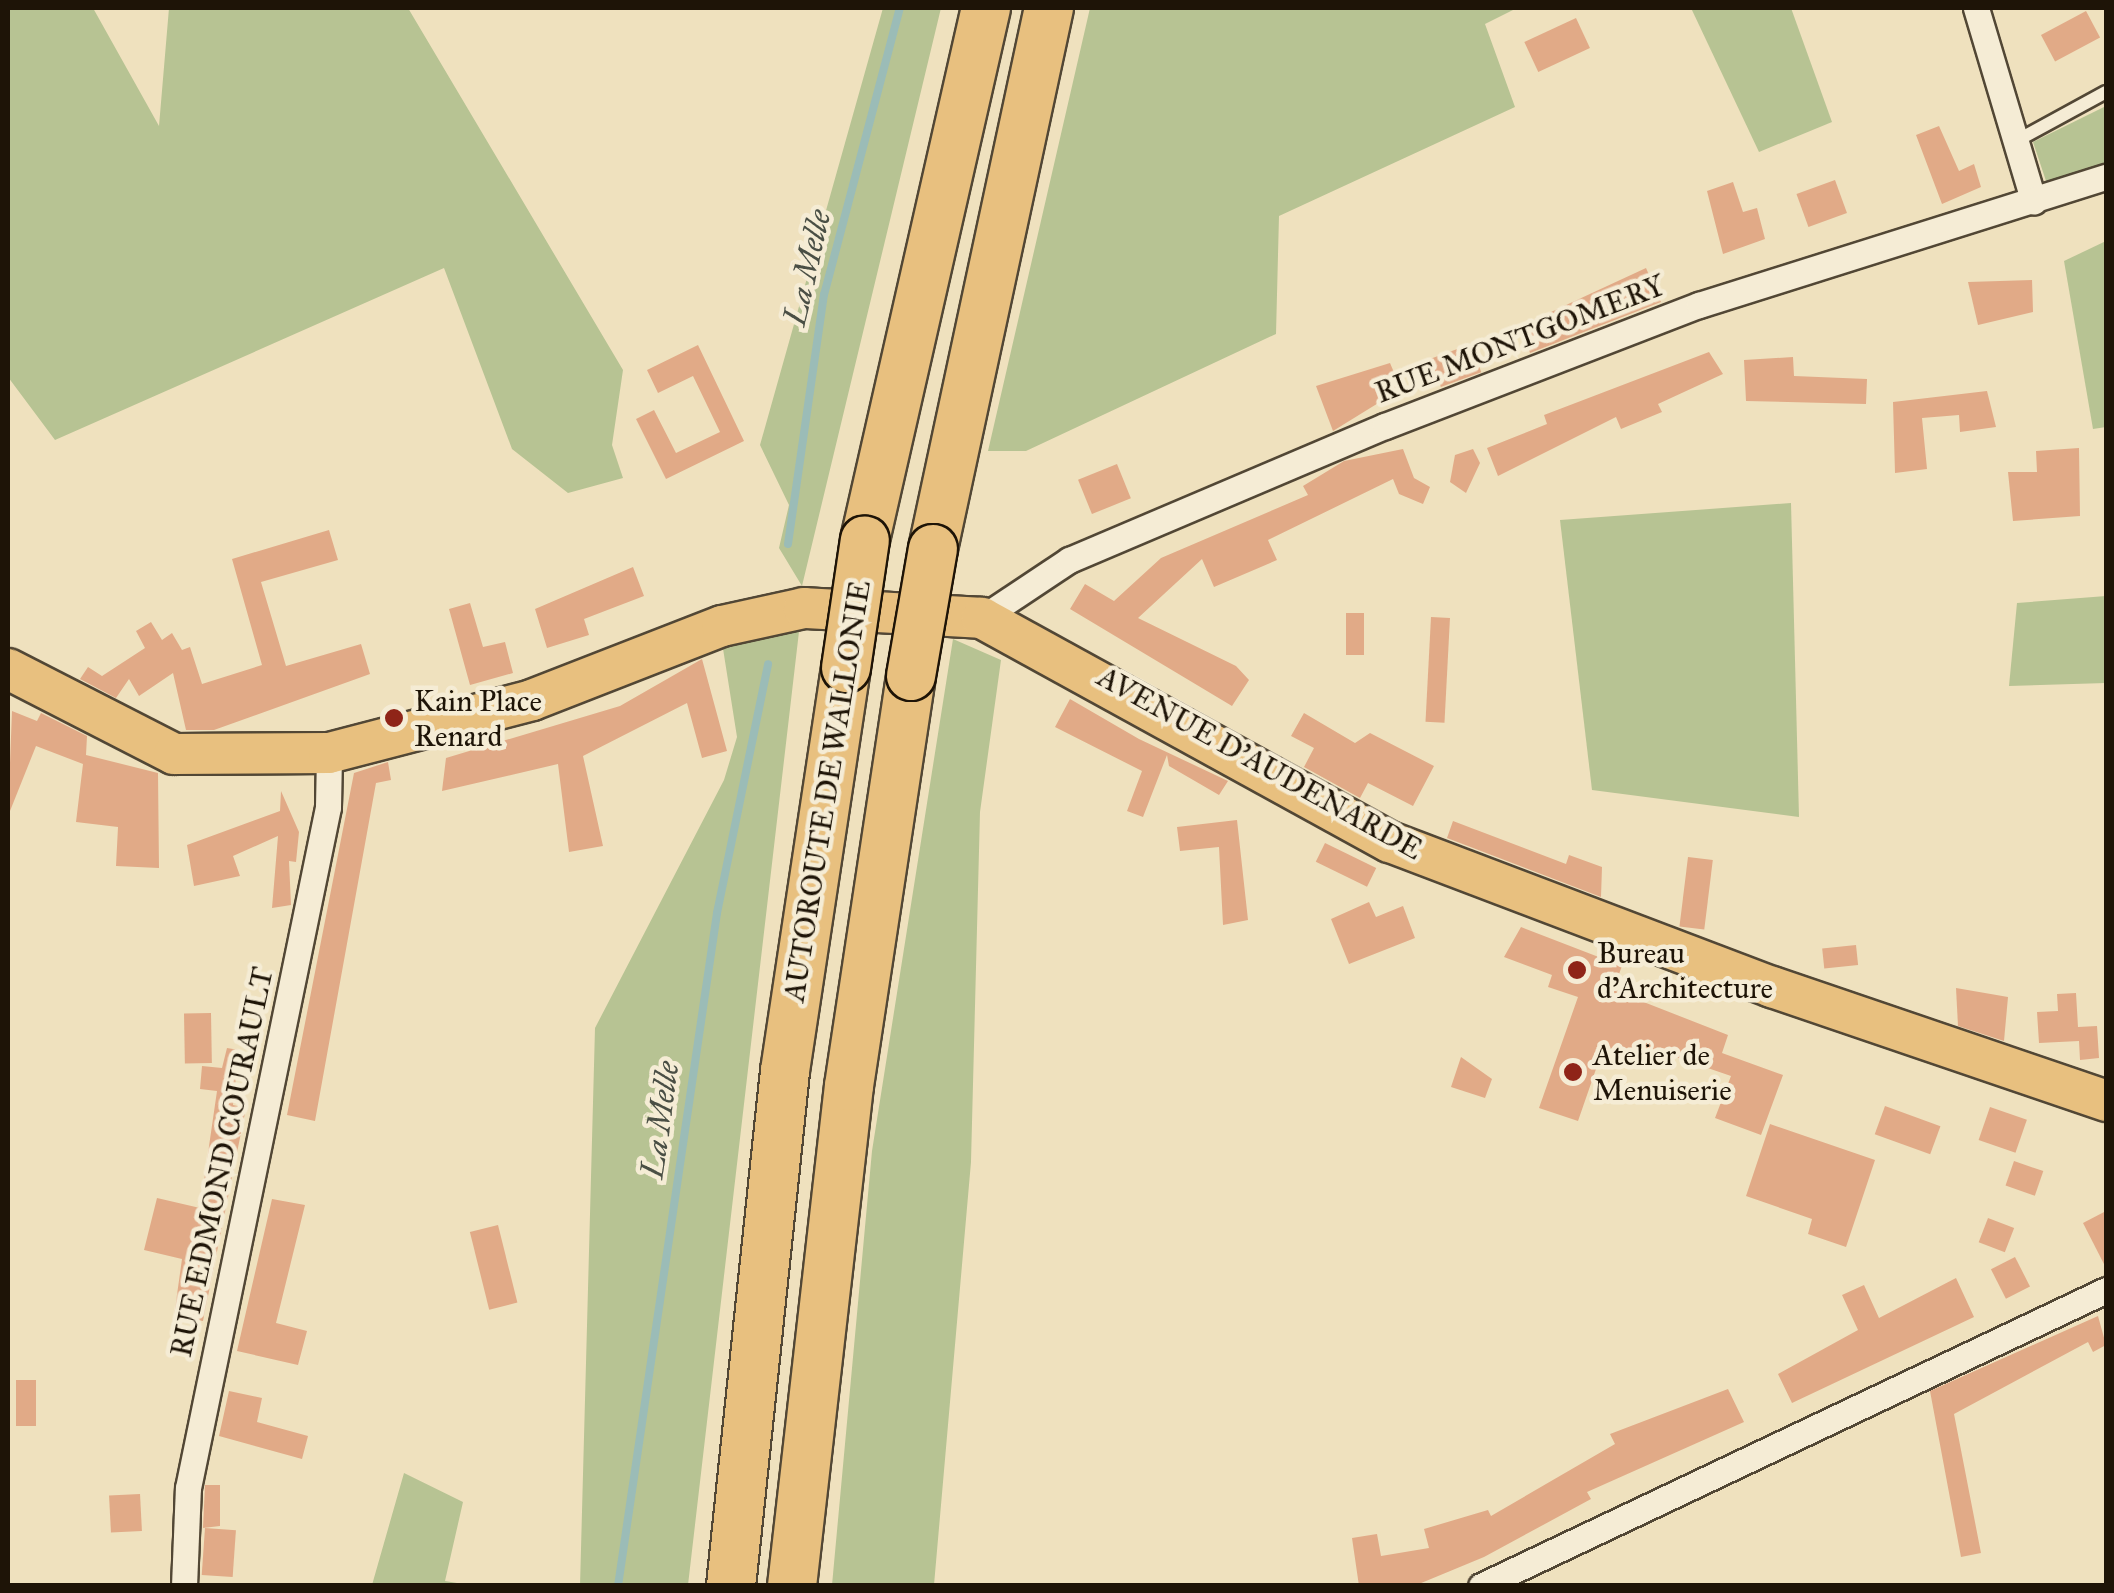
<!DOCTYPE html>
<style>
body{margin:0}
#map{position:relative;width:2114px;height:1593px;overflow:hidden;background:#efe1be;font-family:"IM FELL Great Primer",serif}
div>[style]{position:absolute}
.green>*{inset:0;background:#b7c393}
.stream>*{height:8px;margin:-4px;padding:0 4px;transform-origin:4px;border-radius:4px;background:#9bbcb7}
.building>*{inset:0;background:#e1aa87;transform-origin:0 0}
.roads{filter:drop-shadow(2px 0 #524735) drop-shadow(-2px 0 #524735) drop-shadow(0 2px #524735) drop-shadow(0 -2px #524735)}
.service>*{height:12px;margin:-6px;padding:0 6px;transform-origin:6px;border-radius:6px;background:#f5ecd5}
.minor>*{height:25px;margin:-12.5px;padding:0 12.5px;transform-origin:12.5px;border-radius:12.5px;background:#f5ecd5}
.primary>*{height:40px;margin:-20px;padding:0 20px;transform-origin:20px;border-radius:20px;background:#e8c07f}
.motorway>*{height:48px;margin:-24px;padding:0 24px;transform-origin:24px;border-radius:24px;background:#e8c07f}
.bridges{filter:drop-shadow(2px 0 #1e1407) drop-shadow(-2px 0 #1e1407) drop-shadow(0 2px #1e1407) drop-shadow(0 -2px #1e1407)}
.motorway-bridge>*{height:48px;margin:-24px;padding:0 24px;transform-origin:24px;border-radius:24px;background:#e8c07f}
.dots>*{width:28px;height:28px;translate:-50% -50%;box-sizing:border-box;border:5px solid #f5ecd5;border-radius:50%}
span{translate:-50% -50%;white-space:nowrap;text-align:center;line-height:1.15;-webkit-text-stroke:9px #f5ecd5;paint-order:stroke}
.street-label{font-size:30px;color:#1e1407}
.poi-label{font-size:30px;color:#1e1407}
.left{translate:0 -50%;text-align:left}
.water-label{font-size:32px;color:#4a4f45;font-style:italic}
.frame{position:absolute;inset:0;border:10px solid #1e1407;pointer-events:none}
</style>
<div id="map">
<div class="green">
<i style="clip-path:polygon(8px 8px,93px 8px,159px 126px,169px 8px,408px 8px,623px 370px,612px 445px,623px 478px,568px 493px,512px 449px,444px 268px,55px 440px,8px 377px)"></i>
<i style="clip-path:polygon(883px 8px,941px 8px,802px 586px,779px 548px,789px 505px,760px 445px)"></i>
<i style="clip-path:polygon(1090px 8px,1517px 8px,1485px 24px,1515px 107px,1279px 216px,1276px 334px,1026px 451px,988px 451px)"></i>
<i style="clip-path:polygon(1691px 8px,1791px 8px,1832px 122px,1759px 152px)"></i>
<i style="clip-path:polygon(2106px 106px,2106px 163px,2048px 187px,2033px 142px)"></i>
<i style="clip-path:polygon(2106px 241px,2106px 427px,2093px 429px,2064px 261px)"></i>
<i style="clip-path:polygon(1791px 503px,1799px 817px,1592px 790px,1560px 520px)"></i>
<i style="clip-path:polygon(2106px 596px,2106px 683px,2009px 686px,2017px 603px)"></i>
<i style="clip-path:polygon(800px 623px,688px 1585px,580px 1586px,595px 1028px,724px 780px,737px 737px,721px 636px)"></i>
<i style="clip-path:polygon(953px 639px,1001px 660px,980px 812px,971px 1162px,934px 1585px,832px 1585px,872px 1151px)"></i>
<i style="clip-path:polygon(404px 1473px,463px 1502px,445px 1581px,469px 1585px,372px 1585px)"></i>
</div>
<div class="stream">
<i style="left:788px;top:544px;width:252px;rotate:-81.8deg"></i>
<i style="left:824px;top:295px;width:297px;rotate:-75.2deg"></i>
<i style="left:618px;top:1586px;width:680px;rotate:-81.63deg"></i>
<i style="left:717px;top:913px;width:254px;rotate:-78.4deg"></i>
</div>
<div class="building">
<i style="left:2086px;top:11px;width:30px;height:51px;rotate:62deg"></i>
<i style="left:1576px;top:18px;width:33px;height:57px;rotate:65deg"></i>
<i style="clip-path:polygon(1939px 126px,1959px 171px,1974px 164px,1981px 187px,1942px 204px,1916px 135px)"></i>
<i style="left:1835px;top:180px;width:35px;height:41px;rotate:70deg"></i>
<i style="clip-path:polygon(1733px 182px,1743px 212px,1757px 208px,1765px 239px,1723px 254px,1707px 191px)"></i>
<i style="clip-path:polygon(1646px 268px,1661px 302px,1530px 353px,1521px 326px)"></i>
<i style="clip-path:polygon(2032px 280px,2033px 312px,1978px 325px,1968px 282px)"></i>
<i style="left:1471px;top:344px;width:30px;height:43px;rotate:70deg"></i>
<i style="clip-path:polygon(698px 345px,744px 441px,666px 479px,636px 419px,654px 410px,676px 453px,720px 432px,693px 376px,658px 393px,647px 370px)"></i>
<i style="clip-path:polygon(1709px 352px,1723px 374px,1658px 404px,1662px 412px,1621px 429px,1616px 417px,1498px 476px,1487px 448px,1547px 424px,1544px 415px)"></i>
<i style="clip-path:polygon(1793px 357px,1794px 376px,1867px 379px,1866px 404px,1746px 401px,1744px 360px)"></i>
<i style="clip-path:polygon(1390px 363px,1401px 389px,1333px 431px,1316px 386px)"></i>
<i style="clip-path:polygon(1987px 391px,1996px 427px,1960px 432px,1959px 415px,1922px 418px,1927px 469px,1895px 473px,1893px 402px)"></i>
<i style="clip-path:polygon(2079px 448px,2080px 516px,2013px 521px,2008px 472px,2037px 472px,2036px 451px)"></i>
<i style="clip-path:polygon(1403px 449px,1414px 478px,1430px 487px,1423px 504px,1399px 494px,1393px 479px,1268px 540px,1277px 560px,1214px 587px,1202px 559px,1138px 618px,1236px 666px,1249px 680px,1232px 706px,1070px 609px,1085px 584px,1114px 601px,1161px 558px,1308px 495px,1303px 486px,1344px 461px)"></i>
<i style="clip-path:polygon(1473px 449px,1480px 463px,1466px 493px,1450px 482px,1455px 455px)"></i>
<i style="left:1117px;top:464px;width:37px;height:42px;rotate:68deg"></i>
<i style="clip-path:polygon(329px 530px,338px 560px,261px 582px,286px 666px,361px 644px,370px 674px,214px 730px,186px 730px,173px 673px,139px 696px,129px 679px,116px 698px,80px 679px,88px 667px,102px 676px,145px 648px,136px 631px,151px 622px,162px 640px,172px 633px,182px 650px,190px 647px,202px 684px,262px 665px,232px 559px)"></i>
<i style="clip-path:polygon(633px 567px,644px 596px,584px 619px,589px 635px,547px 648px,535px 609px)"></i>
<i style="clip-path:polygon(470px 603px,483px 647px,505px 642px,513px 673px,470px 685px,449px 609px)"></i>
<i style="left:1346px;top:613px;width:18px;height:42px"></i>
<i style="left:1431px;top:617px;width:19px;height:105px;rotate:3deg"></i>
<i style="clip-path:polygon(702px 659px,727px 751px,702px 758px,687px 703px,583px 756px,603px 846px,569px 852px,558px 764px,442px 791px,446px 758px,620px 706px)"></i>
<i style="clip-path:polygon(1070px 699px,1139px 739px,1228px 781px,1219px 795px,1169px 766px,1167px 755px,1143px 817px,1127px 811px,1142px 771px,1055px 727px)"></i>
<i style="clip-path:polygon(12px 711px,37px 721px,41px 713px,87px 736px,86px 755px,158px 773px,159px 868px,116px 866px,118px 827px,76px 822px,83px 764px,36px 746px,8px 816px)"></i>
<i style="clip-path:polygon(1304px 713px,1355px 743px,1370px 733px,1434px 766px,1413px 806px,1368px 783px,1360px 798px,1304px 767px,1314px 748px,1291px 736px)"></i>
<i style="clip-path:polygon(388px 762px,391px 780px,376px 783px,315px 1121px,287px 1115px,354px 773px)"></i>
<i style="clip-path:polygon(281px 791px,299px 832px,296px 862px,289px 861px,291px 905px,272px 908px,278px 836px,233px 856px,240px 876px,194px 886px,187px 845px,280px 811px)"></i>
<i style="clip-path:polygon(1237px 820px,1248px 920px,1223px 925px,1219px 847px,1180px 851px,1177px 827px)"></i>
<i style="clip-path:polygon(1453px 821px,1566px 864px,1569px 855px,1602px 867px,1601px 897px,1447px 838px)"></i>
<i style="left:1325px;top:843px;width:57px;height:21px;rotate:26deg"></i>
<i style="left:1688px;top:857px;width:25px;height:70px;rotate:7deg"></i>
<i style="clip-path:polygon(1369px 902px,1376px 917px,1403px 906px,1415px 938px,1349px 964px,1331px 919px)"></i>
<i style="clip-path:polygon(1521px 927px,1622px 966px,1613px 990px,1728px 1035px,1722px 1053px,1783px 1075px,1761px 1135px,1715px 1118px,1731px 1076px,1664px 1053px,1659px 1067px,1604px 1046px,1578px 1121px,1539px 1108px,1578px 997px,1548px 987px,1552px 975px,1504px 957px)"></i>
<i style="left:1856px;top:945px;width:20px;height:34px;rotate:84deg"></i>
<i style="clip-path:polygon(1956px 988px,2008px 997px,2004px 1041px,1958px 1026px)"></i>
<i style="clip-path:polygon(2076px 993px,2078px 1027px,2097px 1026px,2099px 1058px,2080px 1060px,2079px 1041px,2039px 1043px,2037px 1012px,2058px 1011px,2057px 994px)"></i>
<i style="left:211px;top:1013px;width:50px;height:27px;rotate:89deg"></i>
<i style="clip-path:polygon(227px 1048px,239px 1050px,233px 1105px,246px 1108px,203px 1321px,174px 1316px,182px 1259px,144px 1250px,157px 1198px,200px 1208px,217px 1091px,200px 1089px,202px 1066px,222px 1068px)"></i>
<i style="clip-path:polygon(1461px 1057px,1492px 1079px,1485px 1098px,1451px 1087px)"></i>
<i style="left:1885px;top:1106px;width:59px;height:30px;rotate:20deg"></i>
<i style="left:1990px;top:1107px;width:39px;height:35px;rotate:19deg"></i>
<i style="clip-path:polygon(1770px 1124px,1875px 1160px,1846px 1247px,1808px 1234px,1812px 1219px,1746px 1196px)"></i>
<i style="left:2014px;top:1161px;width:31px;height:26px;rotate:19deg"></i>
<i style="clip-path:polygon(272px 1199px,305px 1205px,276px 1323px,307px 1331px,298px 1365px,237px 1351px)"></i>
<i style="clip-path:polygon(2106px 1211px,2106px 1268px,2083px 1223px)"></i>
<i style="left:1988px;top:1218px;width:28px;height:26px;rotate:21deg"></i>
<i style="left:498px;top:1225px;width:80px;height:29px;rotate:76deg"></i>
<i style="left:2015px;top:1257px;width:33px;height:27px;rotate:63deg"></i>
<i style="clip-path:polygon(1956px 1278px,1974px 1317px,1792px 1403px,1778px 1374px,1858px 1330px,1842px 1295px,1864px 1285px,1879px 1318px)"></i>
<i style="clip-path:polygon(2098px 1316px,2106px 1345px,2093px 1352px,2088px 1342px,1954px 1414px,1981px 1553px,1961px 1557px,1930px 1391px)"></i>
<i style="left:16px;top:1380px;width:20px;height:46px"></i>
<i style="clip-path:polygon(1728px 1389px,1744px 1422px,1587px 1492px,1591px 1499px,1484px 1557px,1414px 1586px,1359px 1586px,1352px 1538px,1377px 1534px,1381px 1556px,1429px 1548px,1424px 1529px,1488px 1510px,1491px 1516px,1615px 1444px,1610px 1434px)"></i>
<i style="clip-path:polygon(229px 1391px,262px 1398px,257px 1422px,308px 1436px,302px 1459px,219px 1436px)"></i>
<i style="clip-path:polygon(205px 1485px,220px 1485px,220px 1526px,203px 1528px)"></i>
<i style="left:140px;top:1494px;width:37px;height:31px;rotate:87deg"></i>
<i style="left:205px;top:1528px;width:31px;height:47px;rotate:4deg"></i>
</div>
<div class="roads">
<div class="service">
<i style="left:2018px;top:140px;width:100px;rotate:-28.6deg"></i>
</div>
<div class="minor">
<i style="left:1976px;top:8px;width:202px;rotate:73.4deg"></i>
<i style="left:982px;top:618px;width:105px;rotate:-33.7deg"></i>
<i style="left:1069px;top:560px;width:343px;rotate:-23deg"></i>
<i style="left:1385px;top:426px;width:337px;rotate:-21.1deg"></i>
<i style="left:1699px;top:305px;width:427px;rotate:-17.5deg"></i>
<i style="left:184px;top:1586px;width:98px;rotate:-87.7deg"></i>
<i style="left:188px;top:1488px;width:695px;rotate:-78.38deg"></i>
<i style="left:328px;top:807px;width:54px;rotate:-88.9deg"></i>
<i style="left:1481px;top:1586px;width:692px;rotate:-25.34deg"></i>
</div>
<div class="primary">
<i style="left:8px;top:669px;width:186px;rotate:27.1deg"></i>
<i style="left:174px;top:754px;width:155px;rotate:-0.4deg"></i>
<i style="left:329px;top:753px;width:210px;rotate:-14.6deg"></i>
<i style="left:532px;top:700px;width:204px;rotate:-21.3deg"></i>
<i style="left:722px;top:626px;width:84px;rotate:-12.4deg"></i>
<i style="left:804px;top:608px;width:178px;rotate:3.2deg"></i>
<i style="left:982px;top:618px;width:465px;rotate:28.8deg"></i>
<i style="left:1390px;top:842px;width:409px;rotate:20.8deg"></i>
<i style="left:1772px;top:987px;width:353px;rotate:18.8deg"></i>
</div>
<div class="motorway">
<i style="left:865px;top:540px;width:546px;rotate:-77.19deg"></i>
<i style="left:933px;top:549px;width:553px;rotate:-77.9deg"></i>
<i style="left:731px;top:1586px;width:518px;rotate:-84.01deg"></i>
<i style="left:785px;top:1071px;width:408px;rotate:-81.4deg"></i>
<i style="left:792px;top:1586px;width:503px;rotate:-83.5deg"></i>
<i style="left:849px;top:1086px;width:415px;rotate:-81.4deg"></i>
</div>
</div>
<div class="bridges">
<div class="motorway-bridge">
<i style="left:846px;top:668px;width:129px;rotate:-81.6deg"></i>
<i style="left:911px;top:676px;width:129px;rotate:-80.2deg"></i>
</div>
</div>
<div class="dots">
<i style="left:394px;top:718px;background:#8f2418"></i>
<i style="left:1577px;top:970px;background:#8f2418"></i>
<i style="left:1573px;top:1072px;background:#8f2418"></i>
</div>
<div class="street-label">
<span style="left:1520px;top:339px;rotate:-21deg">RUE MONTGOMERY</span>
<span style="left:1260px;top:763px;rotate:29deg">AVENUE D'AUDENARDE</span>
<span style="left:827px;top:791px;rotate:-81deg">AUTOROUTE DE WALLONIE</span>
<span style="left:222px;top:1162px;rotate:-78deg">RUE EDMOND COURAULT</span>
</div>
<div class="poi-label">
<span class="left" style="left:414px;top:718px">Kain Place<br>Renard</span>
<span class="left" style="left:1597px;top:970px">Bureau<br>d'Architecture</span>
<span class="left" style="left:1593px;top:1072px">Atelier de<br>Menuiserie</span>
</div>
<div class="water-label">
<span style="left:808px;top:268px;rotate:-77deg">La Melle</span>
<span style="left:661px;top:1120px;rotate:-82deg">La Melle</span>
</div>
<div class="frame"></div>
</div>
